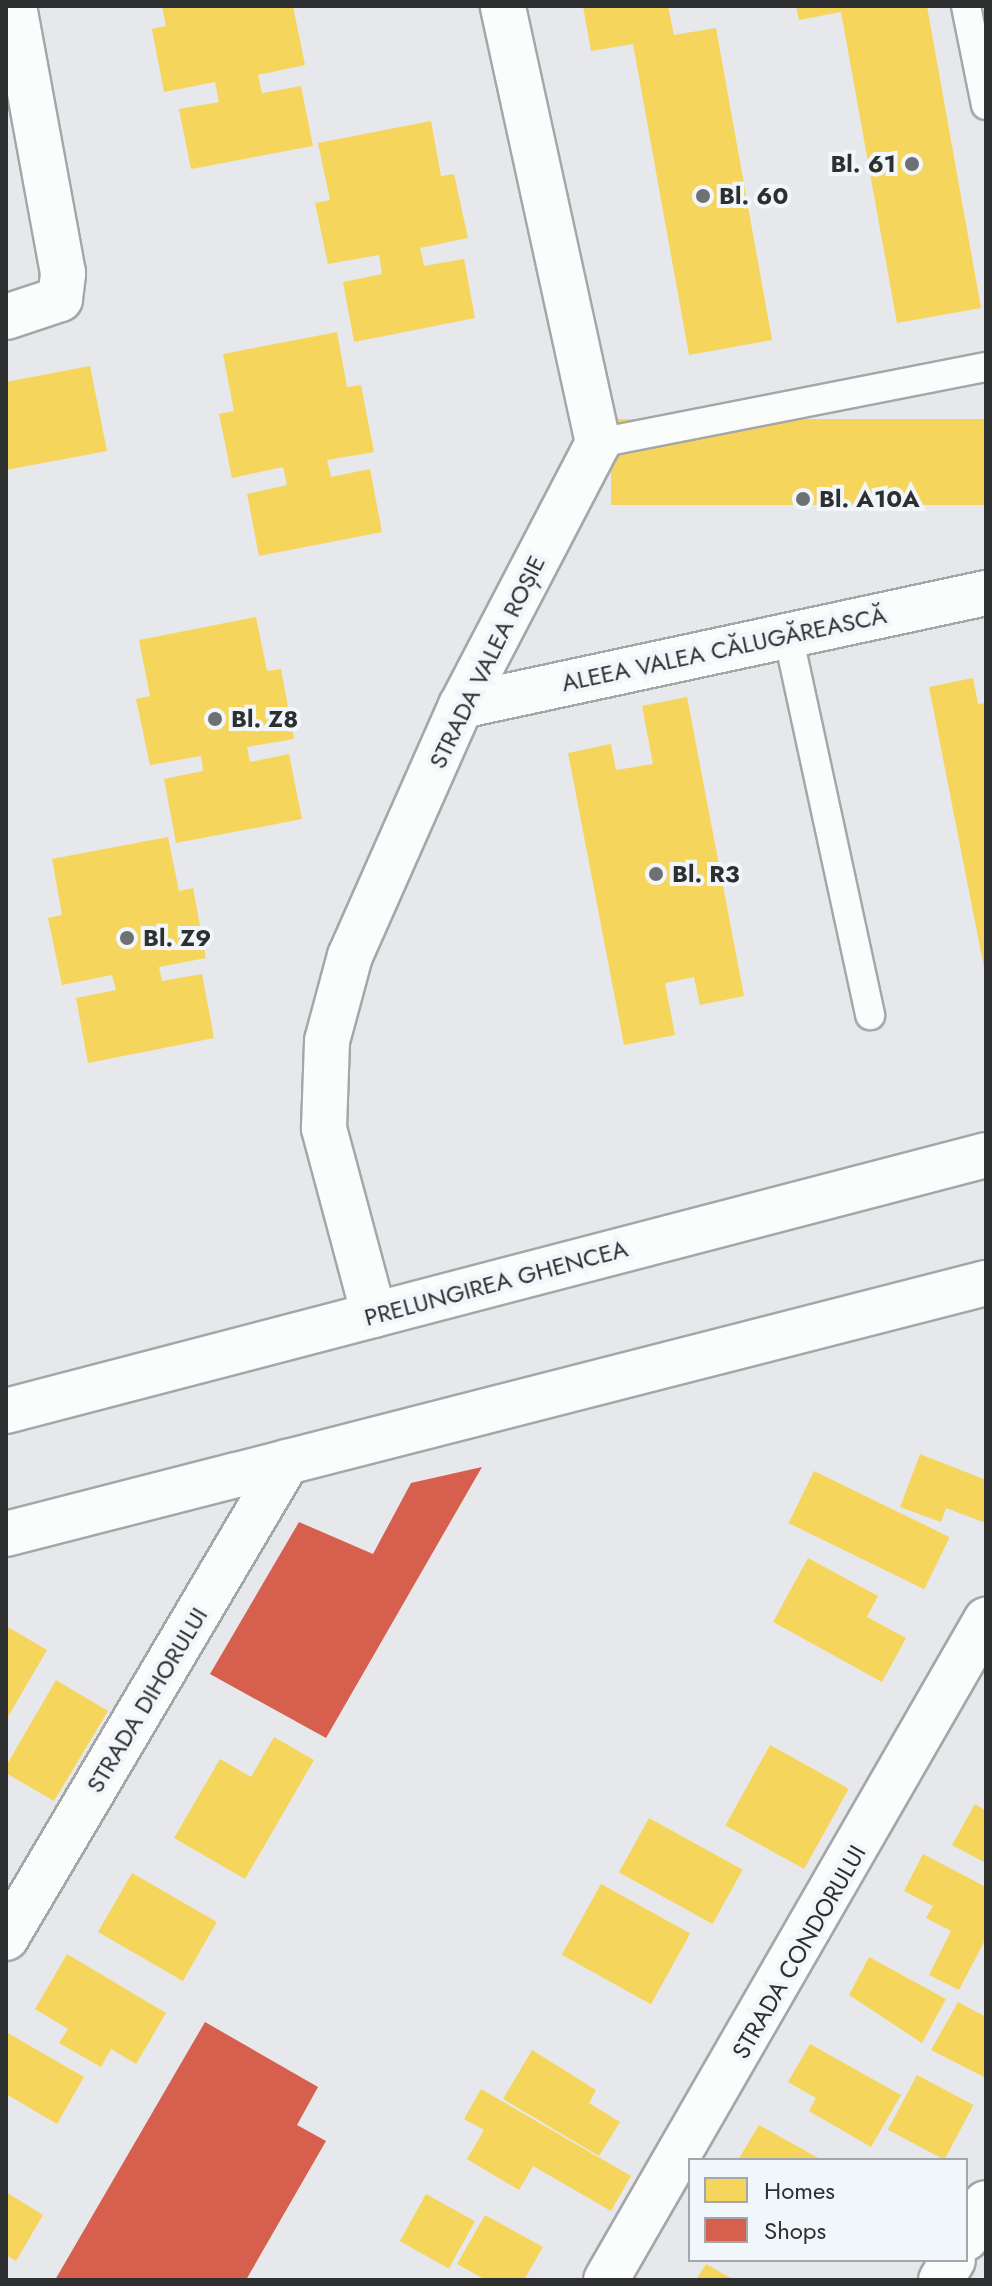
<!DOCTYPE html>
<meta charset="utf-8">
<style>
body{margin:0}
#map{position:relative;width:992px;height:2286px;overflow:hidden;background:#e6e8eb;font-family:Jost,sans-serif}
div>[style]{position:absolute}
.homes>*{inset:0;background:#f6d55c;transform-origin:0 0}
.shops>*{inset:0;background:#d6604d}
.roads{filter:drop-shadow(2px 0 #a5a6a8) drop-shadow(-2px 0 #a5a6a8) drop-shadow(0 2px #a5a6a8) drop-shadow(0 -2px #a5a6a8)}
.lane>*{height:28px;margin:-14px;padding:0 14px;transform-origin:14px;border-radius:14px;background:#fbfcfc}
.street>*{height:44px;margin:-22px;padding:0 22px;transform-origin:22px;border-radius:22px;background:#fbfcfc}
.secondary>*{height:44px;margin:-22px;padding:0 22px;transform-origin:22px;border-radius:22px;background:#fbfcfc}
.dots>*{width:22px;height:22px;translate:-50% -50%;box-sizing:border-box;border:4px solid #f1f6fa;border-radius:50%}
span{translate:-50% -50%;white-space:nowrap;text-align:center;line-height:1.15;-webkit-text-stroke:8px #f1f6fa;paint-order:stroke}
.poi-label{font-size:24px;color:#2d2f31;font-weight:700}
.right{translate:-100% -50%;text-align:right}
.left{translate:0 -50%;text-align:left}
.street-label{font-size:24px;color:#2d2f31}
.frame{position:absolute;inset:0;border:8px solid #2d2f31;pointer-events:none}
.legend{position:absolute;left:688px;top:2158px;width:280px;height:104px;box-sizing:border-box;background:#f1f6fa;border:2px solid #a3a6aa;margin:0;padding:10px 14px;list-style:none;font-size:24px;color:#2d2f31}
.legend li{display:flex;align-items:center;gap:16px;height:40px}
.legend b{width:40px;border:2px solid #a3a6aa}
</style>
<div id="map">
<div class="homes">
<i style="clip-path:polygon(162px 6px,293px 6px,305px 65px,258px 75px,262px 93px,301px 86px,313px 146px,191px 169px,179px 109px,219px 102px,215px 82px,164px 92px,152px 29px,166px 26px)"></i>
<i style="clip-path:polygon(583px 6px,668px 6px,674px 35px,716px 28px,772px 340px,689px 355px,633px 44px,591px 51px)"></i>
<i style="clip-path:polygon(796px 6px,927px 6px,981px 308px,897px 323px,841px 12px,799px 20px)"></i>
<i style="clip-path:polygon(431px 121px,441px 176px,454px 174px,468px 238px,420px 248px,424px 266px,464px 259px,475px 318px,354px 342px,343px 282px,382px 274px,379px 255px,328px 264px,315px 203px,330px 200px,318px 143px)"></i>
<i style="clip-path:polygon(337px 332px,347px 387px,361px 385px,374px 452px,327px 460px,331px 477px,370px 469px,382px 532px,259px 556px,247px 494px,287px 485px,283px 467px,232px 478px,219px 414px,234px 411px,223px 354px)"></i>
<i style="clip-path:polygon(90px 366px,107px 451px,6px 470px,6px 382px)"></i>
<i style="left:986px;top:419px;width:86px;height:375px;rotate:90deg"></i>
<i style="clip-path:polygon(256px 617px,267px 671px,281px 669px,294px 739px,247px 747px,250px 762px,289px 754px,302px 819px,176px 843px,164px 779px,203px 771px,201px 756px,150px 765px,136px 699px,150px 696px,139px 640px)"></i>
<i style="clip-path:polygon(973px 678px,978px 704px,986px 703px,985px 973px,929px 687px)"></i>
<i style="clip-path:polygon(687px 697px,744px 996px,700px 1005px,694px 977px,665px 983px,675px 1035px,624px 1045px,568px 753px,611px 744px,616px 770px,653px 764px,642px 706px)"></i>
<i style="clip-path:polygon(168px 837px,179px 891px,193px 888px,206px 958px,159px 967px,162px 981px,202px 974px,214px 1038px,88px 1063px,76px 998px,116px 990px,112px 975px,62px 985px,48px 918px,62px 915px,52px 859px)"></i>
<i style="clip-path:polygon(920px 1454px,986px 1480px,986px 1523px,946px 1508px,941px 1522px,900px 1507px)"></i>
<i style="left:814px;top:1471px;width:151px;height:58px;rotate:26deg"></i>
<i style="clip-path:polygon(808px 1558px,878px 1596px,867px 1617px,906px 1638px,882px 1682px,773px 1622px)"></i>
<i style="clip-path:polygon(6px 1626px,47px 1650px,6px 1720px)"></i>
<i style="clip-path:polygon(56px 1680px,108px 1711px,54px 1801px,6px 1773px,6px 1766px)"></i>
<i style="clip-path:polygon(274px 1737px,314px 1760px,245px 1879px,174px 1838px,220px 1759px,251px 1777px)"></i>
<i style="left:770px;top:1745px;width:90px;height:92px;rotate:29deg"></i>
<i style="clip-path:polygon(975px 1804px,986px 1811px,986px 1863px,952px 1845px)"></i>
<i style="left:649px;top:1818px;width:107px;height:62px;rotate:29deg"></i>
<i style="clip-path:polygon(923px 1854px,986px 1887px,986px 1938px,959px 1990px,929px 1975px,951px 1931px,926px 1918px,933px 1906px,904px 1891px)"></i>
<i style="left:132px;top:1873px;width:98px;height:68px;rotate:30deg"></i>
<i style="left:601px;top:1884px;width:102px;height:81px;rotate:29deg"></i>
<i style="clip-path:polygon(67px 1954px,166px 2013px,136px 2064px,111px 2049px,101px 2067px,59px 2043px,68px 2029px,35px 2009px)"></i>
<i style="clip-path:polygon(869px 1957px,946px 1999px,922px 2043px,849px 1995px)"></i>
<i style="clip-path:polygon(958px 2002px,986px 2017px,986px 2078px,931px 2050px)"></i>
<i style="clip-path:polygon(6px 2032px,84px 2077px,57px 2124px,6px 2094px)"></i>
<i style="clip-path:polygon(810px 2044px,901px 2095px,871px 2147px,809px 2111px,816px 2098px,788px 2082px)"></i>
<i style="clip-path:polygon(532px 2050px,596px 2090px,589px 2103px,620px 2122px,599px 2156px,503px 2099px)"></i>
<i style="left:917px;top:2075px;width:64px;height:62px;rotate:28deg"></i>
<i style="clip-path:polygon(481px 2089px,631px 2176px,611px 2211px,533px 2166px,519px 2190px,467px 2159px,484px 2130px,464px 2119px)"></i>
<i style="clip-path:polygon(759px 2125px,822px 2160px,738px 2160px)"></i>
<i style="clip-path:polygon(6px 2192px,43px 2215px,16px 2261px,6px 2255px)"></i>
<i style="left:426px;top:2194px;width:56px;height:54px;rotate:29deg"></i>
<i style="clip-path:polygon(485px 2215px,543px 2247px,524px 2280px,486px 2280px,457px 2264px)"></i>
<i style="clip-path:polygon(706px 2264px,734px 2280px,696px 2280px)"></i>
</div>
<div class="shops">
<i style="clip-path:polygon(482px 1467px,326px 1738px,210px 1674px,299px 1522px,373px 1554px,411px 1483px)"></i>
<i style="clip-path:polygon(205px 2022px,318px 2087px,297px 2125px,326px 2141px,246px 2280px,55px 2280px)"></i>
</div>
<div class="roads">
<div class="lane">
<i style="left:966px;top:6px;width:101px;rotate:78.6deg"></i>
<i style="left:598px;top:443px;width:395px;rotate:-11.1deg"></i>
<i style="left:788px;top:635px;width:389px;rotate:77.8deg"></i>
</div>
<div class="street">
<i style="left:6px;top:317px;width:57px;rotate:-18.4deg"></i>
<i style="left:60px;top:299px;width:26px;rotate:-83deg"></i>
<i style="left:63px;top:273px;width:271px;rotate:-100.4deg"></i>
<i style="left:461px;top:706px;width:537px;rotate:-12.15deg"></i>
<i style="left:374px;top:1315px;width:194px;rotate:-105deg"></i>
<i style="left:324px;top:1128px;width:87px;rotate:-88deg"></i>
<i style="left:327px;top:1041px;width:88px;rotate:-74.9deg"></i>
<i style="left:350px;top:956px;width:274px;rotate:-66.1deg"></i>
<i style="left:461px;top:706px;width:297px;rotate:-62.5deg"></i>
<i style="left:598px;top:443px;width:447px;rotate:-102.3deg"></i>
<i style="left:6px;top:1938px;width:553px;rotate:-59.45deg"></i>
<i style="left:966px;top:2238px;width:40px;rotate:-60.3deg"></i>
<i style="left:606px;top:2280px;width:762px;rotate:-60.07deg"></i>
<i style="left:941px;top:2280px;width:23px;rotate:-59deg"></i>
</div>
<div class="secondary">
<i style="left:6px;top:1411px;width:1013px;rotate:-14.64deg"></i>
<i style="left:6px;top:1534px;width:1012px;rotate:-14.37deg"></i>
</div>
</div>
<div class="dots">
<i style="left:912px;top:164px;background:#6e7072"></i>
<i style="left:703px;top:196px;background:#6e7072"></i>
<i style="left:803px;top:499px;background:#6e7072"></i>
<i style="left:215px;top:719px;background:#6e7072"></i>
<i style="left:656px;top:874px;background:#6e7072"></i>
<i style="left:127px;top:938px;background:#6e7072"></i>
</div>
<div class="poi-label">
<span class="right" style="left:896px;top:164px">Bl. 61</span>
<span class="left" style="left:719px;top:196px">Bl. 60</span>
<span class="left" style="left:819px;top:499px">Bl. A10A</span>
<span class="left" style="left:231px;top:719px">Bl. Z8</span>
<span class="left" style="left:672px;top:874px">Bl. R3</span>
<span class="left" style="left:143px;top:938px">Bl. Z9</span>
</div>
<div class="street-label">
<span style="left:724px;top:649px;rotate:-12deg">ALEEA VALEA CĂLUGĂREASCĂ</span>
<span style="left:487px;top:662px;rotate:-64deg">STRADA VALEA ROȘIE</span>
<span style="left:496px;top:1283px;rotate:-15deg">PRELUNGIREA GHENCEA</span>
<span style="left:147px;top:1700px;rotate:-59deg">STRADA DIHORULUI</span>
<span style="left:799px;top:1952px;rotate:-60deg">STRADA CONDORULUI</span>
</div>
<div class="frame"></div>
<ul class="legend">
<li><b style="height:22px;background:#f6d55c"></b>Homes</li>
<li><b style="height:22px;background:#d6604d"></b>Shops</li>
</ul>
</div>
